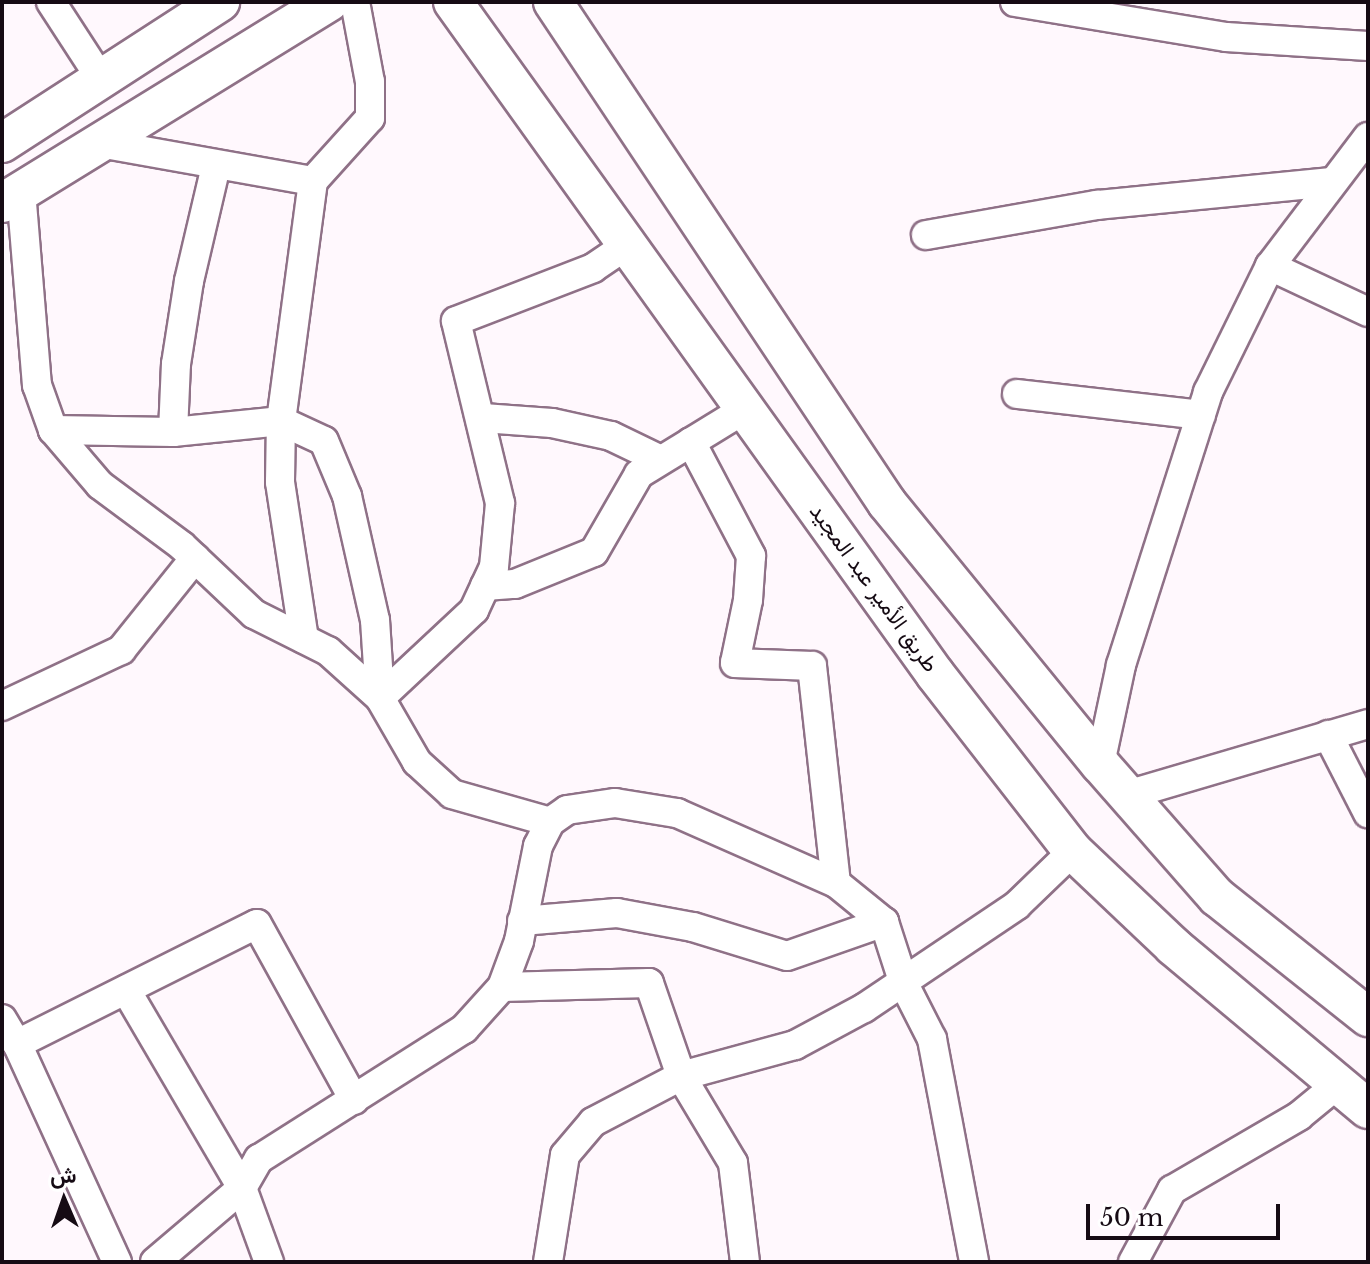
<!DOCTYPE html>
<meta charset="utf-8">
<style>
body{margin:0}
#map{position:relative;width:1370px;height:1264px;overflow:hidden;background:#fff8fd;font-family:"Libre Baskerville",Vazirmatn,serif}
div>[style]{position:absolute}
.roads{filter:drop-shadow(2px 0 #8f7187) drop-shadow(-2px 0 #8f7187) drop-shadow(0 2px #8f7187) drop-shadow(0 -2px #8f7187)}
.minor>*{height:28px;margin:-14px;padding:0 14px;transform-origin:14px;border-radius:14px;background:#fff}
.secondary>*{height:38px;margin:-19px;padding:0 19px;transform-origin:19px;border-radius:19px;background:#fff}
span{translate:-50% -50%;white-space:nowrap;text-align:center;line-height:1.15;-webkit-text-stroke:6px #fff;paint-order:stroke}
.street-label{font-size:22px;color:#160b14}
.frame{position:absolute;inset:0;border:4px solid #160b14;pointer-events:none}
.north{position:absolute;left:24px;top:1160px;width:80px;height:80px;-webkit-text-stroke:6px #fff;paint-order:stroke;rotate:358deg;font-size:22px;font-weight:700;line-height:32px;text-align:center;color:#160b14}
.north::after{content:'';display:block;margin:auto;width:28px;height:36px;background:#160b14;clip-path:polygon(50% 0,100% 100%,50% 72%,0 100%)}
.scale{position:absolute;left:1086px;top:1204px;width:194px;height:36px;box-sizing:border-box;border:4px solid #160b14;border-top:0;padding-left:10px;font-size:24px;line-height:28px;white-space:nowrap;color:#160b14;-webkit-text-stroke:6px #fff;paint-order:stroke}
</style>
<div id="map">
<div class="roads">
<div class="minor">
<i style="left:51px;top:2px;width:92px;rotate:57deg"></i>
<i style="left:1015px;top:2px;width:214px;rotate:9.4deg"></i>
<i style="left:1226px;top:37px;width:142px;rotate:3.6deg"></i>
<i style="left:99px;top:143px;width:217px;rotate:10.1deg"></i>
<i style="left:21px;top:191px;width:195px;rotate:85.3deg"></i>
<i style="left:37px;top:385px;width:48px;rotate:70.4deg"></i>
<i style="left:53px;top:430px;width:72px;rotate:49.5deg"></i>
<i style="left:100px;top:485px;width:102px;rotate:36.6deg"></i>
<i style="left:182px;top:546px;width:99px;rotate:43.4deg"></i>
<i style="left:254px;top:614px;width:83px;rotate:26.6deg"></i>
<i style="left:328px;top:651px;width:70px;rotate:42.1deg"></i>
<i style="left:380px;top:698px;width:74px;rotate:60deg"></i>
<i style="left:417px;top:762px;width:47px;rotate:42.4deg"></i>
<i style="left:452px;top:794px;width:102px;rotate:15.9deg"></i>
<i style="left:926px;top:235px;width:174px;rotate:-10deg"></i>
<i style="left:1097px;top:205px;width:237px;rotate:-5.6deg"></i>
<i style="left:1270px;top:266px;width:108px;rotate:25.1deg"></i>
<i style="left:1017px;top:394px;width:185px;rotate:6.5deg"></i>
<i style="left:483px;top:418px;width:69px;rotate:4.1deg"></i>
<i style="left:552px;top:423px;width:60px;rotate:12.4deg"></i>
<i style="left:611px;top:436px;width:55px;rotate:25.6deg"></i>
<i style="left:53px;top:430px;width:120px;rotate:1deg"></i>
<i style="left:173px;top:432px;width:109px;rotate:-5.8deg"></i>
<i style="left:281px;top:421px;width:47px;rotate:24.9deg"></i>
<i style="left:324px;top:441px;width:60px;rotate:67.3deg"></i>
<i style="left:347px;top:496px;width:127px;rotate:77.3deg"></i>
<i style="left:375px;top:620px;width:78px;rotate:86.3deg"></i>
<i style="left:173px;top:432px;width:68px;rotate:-87.5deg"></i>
<i style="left:176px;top:364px;width:84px;rotate:-81.1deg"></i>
<i style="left:189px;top:281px;width:118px;rotate:-76.8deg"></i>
<i style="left:691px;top:442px;width:129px;rotate:62.2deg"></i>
<i style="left:751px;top:556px;width:44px;rotate:93.9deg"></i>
<i style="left:748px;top:600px;width:64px;rotate:101.7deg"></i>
<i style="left:735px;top:663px;width:77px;rotate:2.2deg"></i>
<i style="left:812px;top:666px;width:218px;rotate:83.7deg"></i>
<i style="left:485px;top:586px;width:30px;rotate:-4deg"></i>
<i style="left:515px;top:584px;width:85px;rotate:-22.1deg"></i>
<i style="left:594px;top:552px;width:90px;rotate:-60deg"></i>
<i style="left:639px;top:474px;width:124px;rotate:-31.5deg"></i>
<i style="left:304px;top:639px;width:159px;rotate:-98.7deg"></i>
<i style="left:280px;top:482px;width:61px;rotate:-89.1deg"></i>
<i style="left:281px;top:421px;width:242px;rotate:-82.4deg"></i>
<i style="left:313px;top:181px;width:85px;rotate:-47.9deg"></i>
<i style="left:370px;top:118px;width:36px;rotate:-90deg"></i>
<i style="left:370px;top:82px;width:81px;rotate:-100.6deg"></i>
<i style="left:380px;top:698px;width:129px;rotate:-43.1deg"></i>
<i style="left:474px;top:610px;width:47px;rotate:-65.1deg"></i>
<i style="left:494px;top:567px;width:64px;rotate:-84.6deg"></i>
<i style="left:500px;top:503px;width:187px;rotate:-103.6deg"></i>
<i style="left:456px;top:321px;width:147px;rotate:-21.1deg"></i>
<i style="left:593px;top:268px;width:41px;rotate:-34.1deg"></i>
<i style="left:2px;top:706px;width:132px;rotate:-25.2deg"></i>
<i style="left:121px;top:650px;width:118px;rotate:-51.2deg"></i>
<i style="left:1328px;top:735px;width:88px;rotate:62.9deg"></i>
<i style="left:1100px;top:764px;width:101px;rotate:-78deg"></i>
<i style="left:1121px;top:665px;width:287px;rotate:-72.3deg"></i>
<i style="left:1208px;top:392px;width:140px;rotate:-63.8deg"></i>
<i style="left:1270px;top:266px;width:162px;rotate:-52.8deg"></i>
<i style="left:1127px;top:795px;width:251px;rotate:-16.4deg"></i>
<i style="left:522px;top:921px;width:95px;rotate:-4.8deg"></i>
<i style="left:617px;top:913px;width:77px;rotate:10.4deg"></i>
<i style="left:693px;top:927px;width:98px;rotate:17.1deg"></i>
<i style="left:787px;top:956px;width:103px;rotate:-19.3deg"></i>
<i style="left:502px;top:987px;width:147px;rotate:-1.6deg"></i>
<i style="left:649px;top:983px;width:98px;rotate:71deg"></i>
<i style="left:681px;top:1076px;width:101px;rotate:59.1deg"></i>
<i style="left:733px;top:1163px;width:100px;rotate:83.1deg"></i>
<i style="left:126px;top:990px;width:229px;rotate:59.6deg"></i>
<i style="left:242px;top:1188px;width:79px;rotate:70deg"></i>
<i style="left:2px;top:1019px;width:29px;rotate:59deg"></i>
<i style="left:117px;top:1262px;width:240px;rotate:-114.6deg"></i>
<i style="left:17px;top:1044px;width:268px;rotate:-26.6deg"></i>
<i style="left:257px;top:924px;width:201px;rotate:61.1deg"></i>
<i style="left:155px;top:1262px;width:114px;rotate:-40.4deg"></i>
<i style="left:242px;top:1188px;width:34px;rotate:-60deg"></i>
<i style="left:259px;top:1159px;width:243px;rotate:-32.4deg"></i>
<i style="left:464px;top:1029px;width:57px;rotate:-47.9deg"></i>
<i style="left:502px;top:987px;width:49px;rotate:-69.7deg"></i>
<i style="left:519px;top:941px;width:97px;rotate:-78.7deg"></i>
<i style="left:538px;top:846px;width:27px;rotate:-63deg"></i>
<i style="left:550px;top:822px;width:21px;rotate:-35deg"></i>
<i style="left:567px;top:810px;width:49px;rotate:-8.3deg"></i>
<i style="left:615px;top:803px;width:63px;rotate:9.2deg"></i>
<i style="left:677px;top:813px;width:174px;rotate:23.8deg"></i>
<i style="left:836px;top:883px;width:62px;rotate:39.1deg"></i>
<i style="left:884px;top:922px;width:65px;rotate:72.1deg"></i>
<i style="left:904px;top:984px;width:62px;rotate:63deg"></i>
<i style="left:932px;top:1039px;width:227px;rotate:79.3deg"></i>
<i style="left:548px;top:1262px;width:108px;rotate:-81deg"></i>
<i style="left:565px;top:1155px;width:43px;rotate:-49.7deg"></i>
<i style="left:593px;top:1122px;width:99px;rotate:-27.6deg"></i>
<i style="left:681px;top:1076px;width:118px;rotate:-15.2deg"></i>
<i style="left:795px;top:1045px;width:78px;rotate:-28.2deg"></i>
<i style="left:864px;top:1008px;width:184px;rotate:-33.9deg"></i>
<i style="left:1017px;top:905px;width:78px;rotate:-44deg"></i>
<i style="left:1133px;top:1262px;width:82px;rotate:-61.6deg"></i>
<i style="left:1172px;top:1190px;width:147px;rotate:-30.2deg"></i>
<i style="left:1299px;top:1116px;width:50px;rotate:-39.4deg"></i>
</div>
<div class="secondary">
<i style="left:453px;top:2px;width:827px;rotate:54.35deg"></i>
<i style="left:935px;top:674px;width:224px;rotate:52.1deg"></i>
<i style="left:1073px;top:851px;width:138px;rotate:43.5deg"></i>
<i style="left:1173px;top:946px;width:254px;rotate:39.9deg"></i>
<i style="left:553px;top:2px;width:602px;rotate:56.31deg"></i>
<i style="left:887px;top:503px;width:337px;rotate:50.8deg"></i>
<i style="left:1100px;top:764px;width:177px;rotate:48.7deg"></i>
<i style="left:1217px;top:897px;width:193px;rotate:38.5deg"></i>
<i style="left:2px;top:143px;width:260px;rotate:-32.9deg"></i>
<i style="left:2px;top:203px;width:384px;rotate:-31.6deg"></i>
</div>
</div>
<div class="street-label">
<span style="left:874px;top:588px;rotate:54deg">طريق الأمير عبد المجيد</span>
</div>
<div class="frame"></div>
<div class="north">ش</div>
<div class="scale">50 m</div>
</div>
